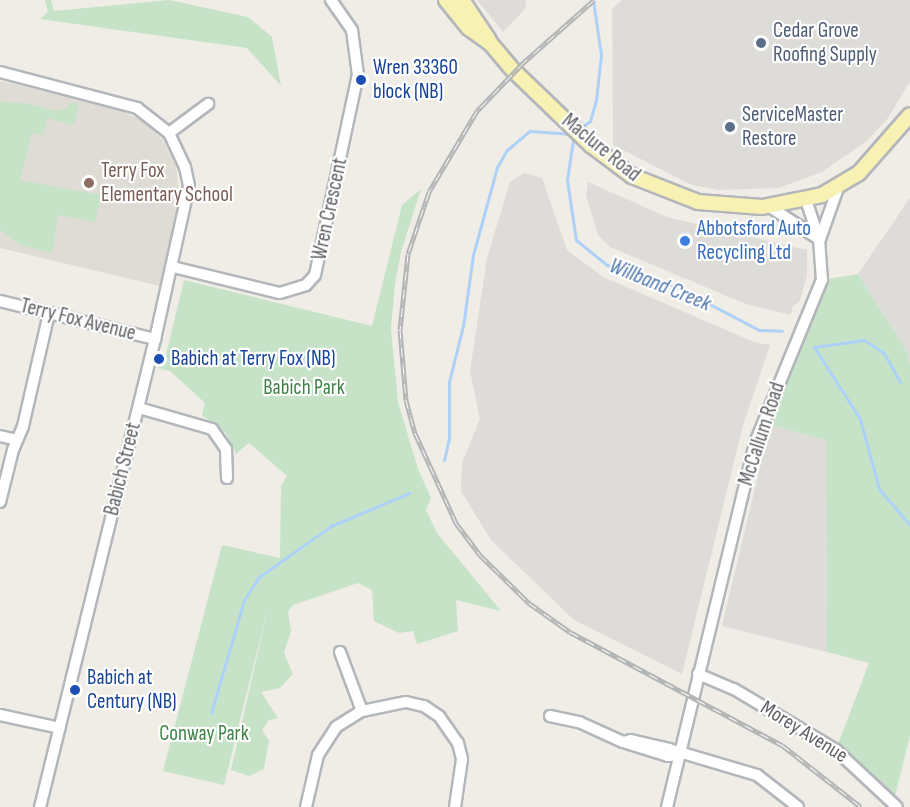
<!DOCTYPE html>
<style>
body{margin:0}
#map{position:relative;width:910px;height:807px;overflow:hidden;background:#efede6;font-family:"Sofia Sans Condensed",sans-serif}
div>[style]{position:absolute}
.industrial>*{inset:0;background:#dedcd8}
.education>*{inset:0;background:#dedcd5}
.green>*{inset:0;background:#c6e3c8}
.stream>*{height:3px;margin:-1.5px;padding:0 1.5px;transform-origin:1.5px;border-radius:1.5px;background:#aed2f7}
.roads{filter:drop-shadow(2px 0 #b3b6ba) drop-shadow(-2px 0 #b3b6ba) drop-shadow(0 2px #b3b6ba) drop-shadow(0 -2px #b3b6ba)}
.minor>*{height:10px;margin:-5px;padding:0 5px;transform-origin:5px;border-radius:5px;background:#fff}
.major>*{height:14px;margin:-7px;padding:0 7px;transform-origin:7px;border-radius:7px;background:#f7f1b3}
.rail>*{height:5px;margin-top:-2.5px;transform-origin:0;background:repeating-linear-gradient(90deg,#fff 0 9px,#b4b5b5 0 18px);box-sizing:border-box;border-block:2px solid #b4b5b5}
.dots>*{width:16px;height:16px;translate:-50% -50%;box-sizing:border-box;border:3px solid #fff;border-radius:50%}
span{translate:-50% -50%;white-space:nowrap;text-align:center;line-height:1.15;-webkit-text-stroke:4.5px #fff;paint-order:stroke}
.service-label{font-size:21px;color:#4e5e75}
.left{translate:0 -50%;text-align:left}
.transit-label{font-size:21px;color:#164399}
.street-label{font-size:21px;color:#5e6165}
.education-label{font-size:21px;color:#785e54}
.shop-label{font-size:21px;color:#366cbe}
.park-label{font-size:21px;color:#3f8347}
.water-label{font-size:22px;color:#5078b0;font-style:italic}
</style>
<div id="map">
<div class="industrial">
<i style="clip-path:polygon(477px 0,526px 0,525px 9px,503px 32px)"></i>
<i style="clip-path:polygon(622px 0,910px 0,910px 81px,888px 118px,868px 140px,822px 172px,779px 188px,718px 190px,692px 185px,613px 145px,612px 9px)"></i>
<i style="clip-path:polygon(524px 173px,542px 178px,567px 250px,603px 277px,754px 342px,770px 345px,743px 425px,682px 674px,574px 620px,491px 540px,461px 491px,462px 463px,480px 419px,470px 371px,487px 258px,510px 182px)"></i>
<i style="clip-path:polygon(588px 182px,667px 217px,807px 250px,807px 276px,800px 301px,793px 306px,791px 315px,746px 304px,610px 247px,598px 235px,586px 195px)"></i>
<i style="clip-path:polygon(910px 198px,910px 364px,907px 352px,858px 274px)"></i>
<i style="clip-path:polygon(770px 425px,826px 440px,827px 652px,722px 626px)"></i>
</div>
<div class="education">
<i style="clip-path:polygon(0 81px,118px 109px,140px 120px,162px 139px,176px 166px,180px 201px,160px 286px,0 248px)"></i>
</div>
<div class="green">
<i style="clip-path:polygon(45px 0,51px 0,54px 11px,169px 0,248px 17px,272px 37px,281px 86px,247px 48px,40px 19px,48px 12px)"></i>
<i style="clip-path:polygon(0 102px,26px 103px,57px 111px,67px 108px,71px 102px,79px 104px,74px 125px,47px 118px,43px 135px,32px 133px,20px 180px,101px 195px,95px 222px,58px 215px,52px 253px,20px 245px,0 230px)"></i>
<i style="clip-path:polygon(421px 189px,401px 252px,395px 284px,391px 329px,398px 402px,418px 469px,431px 498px,426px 510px,437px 533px,501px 611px,456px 600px,458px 631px,417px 644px,413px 631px,399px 633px,374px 621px,372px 590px,358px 583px,293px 605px,288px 612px,291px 631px,284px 653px,293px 674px,280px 688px,261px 692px,278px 718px,269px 720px,262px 730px,269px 741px,264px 769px,249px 776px,231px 770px,268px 608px,224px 785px,163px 771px,222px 545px,280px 558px,281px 486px,287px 476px,249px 443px,236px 454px,226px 433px,202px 415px,205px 403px,170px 371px,158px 368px,159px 362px,164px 363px,184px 280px,372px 326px,402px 205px)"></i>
<i style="clip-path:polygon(858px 274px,907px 352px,910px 364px,910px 736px,894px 800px,838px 744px,869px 663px,827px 652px,826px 440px,771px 425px,827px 279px)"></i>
</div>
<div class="stream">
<i style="left:579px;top:129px;width:14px;rotate:-36deg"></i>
<i style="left:590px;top:121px;width:22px;rotate:-74deg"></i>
<i style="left:596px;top:100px;width:45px;rotate:-83.7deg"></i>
<i style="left:601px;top:55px;width:56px;rotate:-98.3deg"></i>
<i style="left:574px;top:133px;width:48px;rotate:98.5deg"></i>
<i style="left:567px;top:180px;width:61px;rotate:81.5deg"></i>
<i style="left:576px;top:240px;width:40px;rotate:39deg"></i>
<i style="left:607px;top:265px;width:76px;rotate:17.7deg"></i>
<i style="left:679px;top:288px;width:90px;rotate:27.7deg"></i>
<i style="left:759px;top:330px;width:23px;rotate:2deg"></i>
<i style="left:900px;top:382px;width:33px;rotate:-119deg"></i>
<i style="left:884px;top:353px;width:24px;rotate:-147deg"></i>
<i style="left:864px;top:340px;width:50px;rotate:172deg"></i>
<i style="left:814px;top:347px;width:85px;rotate:57.4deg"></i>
<i style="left:860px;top:419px;width:73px;rotate:74.8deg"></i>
<i style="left:879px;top:489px;width:48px;rotate:49.3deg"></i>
<i style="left:444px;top:460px;width:22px;rotate:-77deg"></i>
<i style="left:449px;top:439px;width:57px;rotate:-90deg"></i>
<i style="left:449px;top:382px;width:58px;rotate:-76deg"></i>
<i style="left:463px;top:326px;width:72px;rotate:-82deg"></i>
<i style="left:473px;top:255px;width:91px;rotate:-74.7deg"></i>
<i style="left:497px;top:167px;width:20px;rotate:-60deg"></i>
<i style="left:507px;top:150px;width:30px;rotate:-40deg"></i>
<i style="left:530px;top:131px;width:43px;rotate:4deg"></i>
<i style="left:211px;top:713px;width:118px;rotate:-73.7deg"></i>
<i style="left:244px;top:600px;width:27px;rotate:-57deg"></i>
<i style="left:259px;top:577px;width:88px;rotate:-35.3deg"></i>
<i style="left:331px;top:526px;width:85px;rotate:-22.9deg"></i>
</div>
<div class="roads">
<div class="minor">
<i style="left:0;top:72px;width:142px;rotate:14.7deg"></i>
<i style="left:137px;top:108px;width:41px;rotate:38deg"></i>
<i style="left:169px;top:133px;width:38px;rotate:65deg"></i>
<i style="left:185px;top:167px;width:19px;rotate:78deg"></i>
<i style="left:189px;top:186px;width:157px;rotate:102.5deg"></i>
<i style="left:155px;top:339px;width:482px;rotate:103.8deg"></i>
<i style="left:169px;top:133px;width:49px;rotate:-36.6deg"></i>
<i style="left:770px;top:207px;width:59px;rotate:33.1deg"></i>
<i style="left:820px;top:239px;width:54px;rotate:-70.6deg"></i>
<i style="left:173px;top:267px;width:110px;rotate:13.7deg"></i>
<i style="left:280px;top:293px;width:27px;rotate:-17deg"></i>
<i style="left:306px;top:285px;width:13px;rotate:-48deg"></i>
<i style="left:315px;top:275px;width:205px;rotate:-77.9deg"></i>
<i style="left:358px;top:75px;width:45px;rotate:-97.6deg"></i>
<i style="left:352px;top:30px;width:37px;rotate:-125deg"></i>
<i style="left:0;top:301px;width:160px;rotate:13.8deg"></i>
<i style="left:139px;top:408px;width:76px;rotate:16deg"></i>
<i style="left:212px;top:429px;width:24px;rotate:55deg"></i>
<i style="left:226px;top:449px;width:29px;rotate:88deg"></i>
<i style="left:0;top:436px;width:17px;rotate:13deg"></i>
<i style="left:0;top:502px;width:54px;rotate:-76deg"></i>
<i style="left:13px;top:450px;width:26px;rotate:-67deg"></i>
<i style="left:23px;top:426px;width:116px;rotate:-77deg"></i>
<i style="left:340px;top:652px;width:63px;rotate:69.6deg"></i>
<i style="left:698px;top:674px;width:39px;rotate:23deg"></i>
<i style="left:734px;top:689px;width:119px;rotate:30.9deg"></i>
<i style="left:836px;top:750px;width:83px;rotate:43.1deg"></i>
<i style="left:0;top:715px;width:61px;rotate:12.2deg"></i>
<i style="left:550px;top:716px;width:30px;rotate:12deg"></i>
<i style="left:579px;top:722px;width:48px;rotate:24.4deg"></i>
<i style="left:680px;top:755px;width:12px;rotate:175deg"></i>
<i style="left:668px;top:756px;width:47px;rotate:-162.7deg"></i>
<i style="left:623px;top:742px;width:8px;rotate:-14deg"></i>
<i style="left:631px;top:740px;width:39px;rotate:13deg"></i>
<i style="left:669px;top:749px;width:92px;rotate:16.5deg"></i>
<i style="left:757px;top:775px;width:52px;rotate:38deg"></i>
<i style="left:306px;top:807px;width:53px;rotate:-77deg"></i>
<i style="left:318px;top:755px;width:33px;rotate:-57deg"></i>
<i style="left:336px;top:727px;width:31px;rotate:-32deg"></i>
<i style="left:362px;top:711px;width:45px;rotate:-11.6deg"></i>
<i style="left:406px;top:702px;width:18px;rotate:13deg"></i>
<i style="left:424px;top:706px;width:18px;rotate:34deg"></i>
<i style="left:439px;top:716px;width:33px;rotate:55deg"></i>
<i style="left:458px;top:743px;width:16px;rotate:76deg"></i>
<i style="left:462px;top:759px;width:49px;rotate:98.3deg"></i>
<i style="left:667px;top:807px;width:374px;rotate:-76.4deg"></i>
<i style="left:755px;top:443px;width:176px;rotate:-67.7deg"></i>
<i style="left:822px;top:280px;width:41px;rotate:-94.2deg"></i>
<i style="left:819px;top:239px;width:41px;rotate:-108.4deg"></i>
</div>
<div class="major">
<i style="left:446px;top:0;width:36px;rotate:51deg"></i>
<i style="left:469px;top:28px;width:27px;rotate:36deg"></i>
<i style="left:491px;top:44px;width:35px;rotate:50deg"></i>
<i style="left:514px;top:71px;width:108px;rotate:43.9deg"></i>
<i style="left:592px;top:146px;width:50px;rotate:36.9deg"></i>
<i style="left:632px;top:176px;width:71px;rotate:21.5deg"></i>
<i style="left:698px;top:202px;width:64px;rotate:4.5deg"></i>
<i style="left:762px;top:207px;width:61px;rotate:-11.3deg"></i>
<i style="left:822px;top:195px;width:43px;rotate:-30.7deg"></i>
<i style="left:859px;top:173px;width:77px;rotate:-48.7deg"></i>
<i style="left:462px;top:0;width:48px;rotate:56deg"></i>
</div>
</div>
<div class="rail">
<i style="left:594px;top:0;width:94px;rotate:138.5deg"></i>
<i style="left:524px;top:62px;width:68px;rotate:133.8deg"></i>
<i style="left:477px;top:111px;width:94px;rotate:120.7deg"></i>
<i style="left:429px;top:192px;width:65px;rotate:108.7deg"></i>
<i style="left:408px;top:254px;width:76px;rotate:96deg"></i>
<i style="left:400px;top:330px;width:70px;rotate:85.1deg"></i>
<i style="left:406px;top:400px;width:34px;rotate:75deg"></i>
<i style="left:415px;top:433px;width:99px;rotate:65.5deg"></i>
<i style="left:456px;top:523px;width:40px;rotate:53deg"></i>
<i style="left:480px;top:555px;width:69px;rotate:44.4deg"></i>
<i style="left:529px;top:603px;width:50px;rotate:35.3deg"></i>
<i style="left:570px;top:632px;width:240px;rotate:28.1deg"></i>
<i style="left:782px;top:745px;width:100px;rotate:38.1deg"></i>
</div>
<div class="dots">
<i style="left:761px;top:43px;background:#5c6f8a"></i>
<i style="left:361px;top:80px;background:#1a4fb4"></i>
<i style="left:730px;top:127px;background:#5c6f8a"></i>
<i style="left:89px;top:183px;background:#8d6e63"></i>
<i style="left:685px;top:241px;background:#3f7fe0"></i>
<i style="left:159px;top:359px;background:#1a4fb4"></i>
<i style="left:75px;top:690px;background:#1a4fb4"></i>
</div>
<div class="service-label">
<span class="left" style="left:773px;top:43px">Cedar Grove<br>Roofing Supply</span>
<span class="left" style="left:742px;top:127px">ServiceMaster<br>Restore</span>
</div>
<div class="transit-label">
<span class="left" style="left:373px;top:80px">Wren 33360<br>block (NB)</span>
<span class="left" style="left:171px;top:359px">Babich at Terry Fox (NB)</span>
<span class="left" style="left:87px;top:690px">Babich at<br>Century (NB)</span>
</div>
<div class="street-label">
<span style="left:601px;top:148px;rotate:39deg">Maclure Road</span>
<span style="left:330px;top:209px;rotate:-78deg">Wren Crescent</span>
<span style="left:78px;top:320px;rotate:14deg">Terry Fox Avenue</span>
<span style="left:762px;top:434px;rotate:-72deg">McCallum Road</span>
<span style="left:123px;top:469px;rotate:-76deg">Babich Street</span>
<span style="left:804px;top:732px;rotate:32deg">Morey Avenue</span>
</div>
<div class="education-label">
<span class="left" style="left:101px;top:183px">Terry Fox<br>Elementary School</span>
</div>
<div class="shop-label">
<span class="left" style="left:697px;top:241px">Abbotsford Auto<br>Recycling Ltd</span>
</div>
<div class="park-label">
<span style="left:304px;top:388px">Babich Park</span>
<span style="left:204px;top:734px">Conway Park</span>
</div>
<div class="water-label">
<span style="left:660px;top:285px;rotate:22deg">Willband Creek</span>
</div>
</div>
